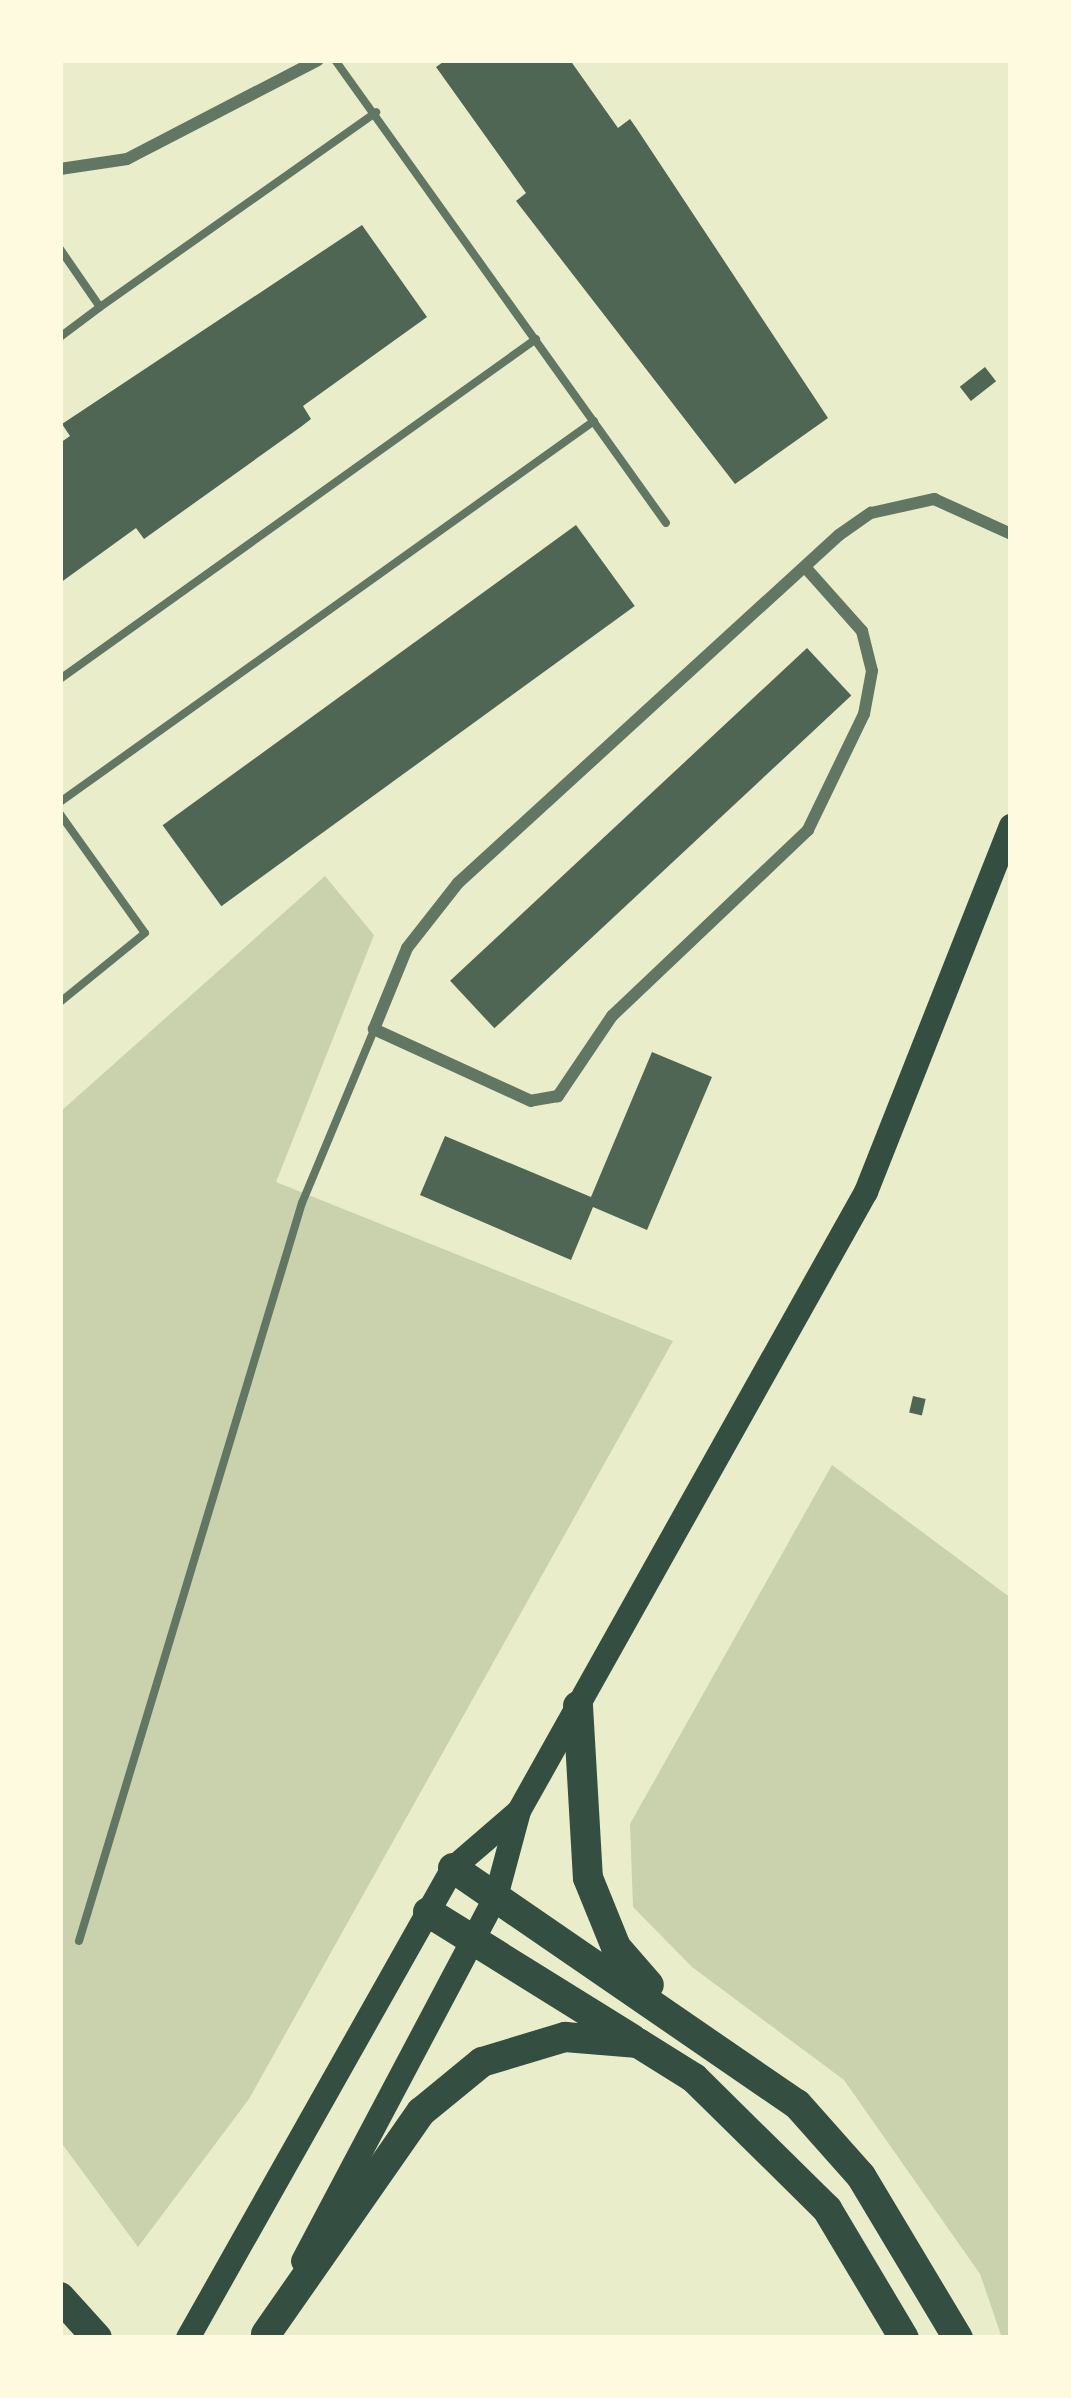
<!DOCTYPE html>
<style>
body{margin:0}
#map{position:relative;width:1071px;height:2398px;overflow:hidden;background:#e9edc9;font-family:"Alegreya Sans",sans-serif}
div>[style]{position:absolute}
.green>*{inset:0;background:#cad2ad}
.building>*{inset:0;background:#4f6655;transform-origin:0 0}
.service>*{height:8px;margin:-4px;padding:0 4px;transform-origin:4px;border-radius:4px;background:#617663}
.minor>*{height:12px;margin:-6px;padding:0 6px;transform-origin:6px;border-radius:6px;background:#617663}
.secondary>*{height:24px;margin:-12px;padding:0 12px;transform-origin:12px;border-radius:12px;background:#344e41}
.motorway>*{height:30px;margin:-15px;padding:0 15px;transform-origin:15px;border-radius:15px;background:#344e41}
span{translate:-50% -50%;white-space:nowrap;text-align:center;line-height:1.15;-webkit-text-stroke:12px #fefae0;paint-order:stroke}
.frame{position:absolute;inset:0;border:63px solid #fefae0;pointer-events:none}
</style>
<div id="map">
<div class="green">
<i style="clip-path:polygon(325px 876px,374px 935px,276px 1182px,673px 1341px,249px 2099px,138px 2247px,60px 2141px,60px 1112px)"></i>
<i style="clip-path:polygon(832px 1465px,1011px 1598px,1011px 2338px,1002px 2338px,980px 2274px,844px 2080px,692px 1967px,633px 1907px,630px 1824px)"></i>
</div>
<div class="building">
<i style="clip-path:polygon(446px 60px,570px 60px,618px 128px,630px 119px,637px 129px,828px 418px,735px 484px,516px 201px,526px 193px,436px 67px)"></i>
<i style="clip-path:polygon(362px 225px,427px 317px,303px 406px,311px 419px,302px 426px,144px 539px,136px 528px,60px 583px,60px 443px,70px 436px,62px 424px)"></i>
<i style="left:985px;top:367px;width:18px;height:32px;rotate:52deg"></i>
<i style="left:576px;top:525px;width:100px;height:511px;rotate:54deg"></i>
<i style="left:807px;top:648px;width:65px;height:488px;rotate:47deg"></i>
<i style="clip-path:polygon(652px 1052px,712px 1077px,647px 1230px,593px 1207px,571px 1260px,420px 1195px,445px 1136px,591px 1197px)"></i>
<i style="left:913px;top:1396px;width:13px;height:17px;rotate:13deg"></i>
</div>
<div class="service">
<i style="left:335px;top:60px;width:569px;rotate:54.44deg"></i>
<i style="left:60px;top:249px;width:70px;rotate:55.4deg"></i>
<i style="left:100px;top:307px;width:50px;rotate:143.1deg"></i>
<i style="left:100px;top:307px;width:338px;rotate:-35.2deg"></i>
<i style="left:60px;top:679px;width:585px;rotate:-35.54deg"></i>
<i style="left:60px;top:802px;width:656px;rotate:-35.51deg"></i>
<i style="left:60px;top:814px;width:146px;rotate:54.5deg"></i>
<i style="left:145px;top:933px;width:109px;rotate:140.9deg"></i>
<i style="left:79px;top:1941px;width:771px;rotate:-73.19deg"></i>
<i style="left:302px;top:1203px;width:187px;rotate:-67.4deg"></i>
</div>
<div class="minor">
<i style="left:60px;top:169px;width:68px;rotate:-8.5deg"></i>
<i style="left:127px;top:159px;width:215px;rotate:-27.4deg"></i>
<i style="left:805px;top:567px;width:86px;rotate:48.3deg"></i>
<i style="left:862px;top:631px;width:41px;rotate:76deg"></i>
<i style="left:872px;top:671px;width:44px;rotate:100.5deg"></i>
<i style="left:864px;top:714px;width:129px;rotate:115.8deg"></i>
<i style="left:808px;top:830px;width:270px;rotate:136.5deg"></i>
<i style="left:612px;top:1016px;width:97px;rotate:124deg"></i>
<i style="left:558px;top:1096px;width:27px;rotate:170deg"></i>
<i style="left:531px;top:1101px;width:173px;rotate:-155.4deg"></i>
<i style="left:374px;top:1029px;width:87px;rotate:-67.8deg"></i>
<i style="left:407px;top:948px;width:83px;rotate:-51.9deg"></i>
<i style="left:458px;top:883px;width:516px;rotate:-42.41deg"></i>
<i style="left:839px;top:535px;width:39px;rotate:-35deg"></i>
<i style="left:871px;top:513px;width:65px;rotate:-12.5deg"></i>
<i style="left:934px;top:499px;width:85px;rotate:24.4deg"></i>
</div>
<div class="secondary">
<i style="left:303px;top:2261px;width:412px;rotate:-62.1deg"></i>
<i style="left:496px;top:1897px;width:89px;rotate:-75deg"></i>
<i style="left:519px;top:1811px;width:710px;rotate:-60.73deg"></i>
<i style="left:866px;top:1192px;width:394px;rotate:-68.4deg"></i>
<i style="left:188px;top:2338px;width:540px;rotate:-60.58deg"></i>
<i style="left:453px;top:1868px;width:87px;rotate:-40.8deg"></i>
</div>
<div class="motorway">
<i style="left:578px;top:1706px;width:172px;rotate:86.7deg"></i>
<i style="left:588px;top:1878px;width:74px;rotate:67.9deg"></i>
<i style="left:616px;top:1947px;width:50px;rotate:49deg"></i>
<i style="left:453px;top:1868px;width:417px;rotate:34.5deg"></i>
<i style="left:797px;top:2104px;width:96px;rotate:48.4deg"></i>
<i style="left:861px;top:2176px;width:189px;rotate:59.1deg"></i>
<i style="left:428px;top:1912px;width:240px;rotate:31.9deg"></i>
<i style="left:60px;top:2297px;width:55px;rotate:47.9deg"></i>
<i style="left:266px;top:2334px;width:271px;rotate:-55.1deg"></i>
<i style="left:421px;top:2112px;width:79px;rotate:-39.3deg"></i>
<i style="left:482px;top:2062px;width:87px;rotate:-16.8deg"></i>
<i style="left:565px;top:2037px;width:73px;rotate:4.7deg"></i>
<i style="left:638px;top:2043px;width:66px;rotate:32deg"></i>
<i style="left:694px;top:2078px;width:187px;rotate:44.6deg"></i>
<i style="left:827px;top:2209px;width:150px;rotate:59.2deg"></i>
</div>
<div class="frame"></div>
</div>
